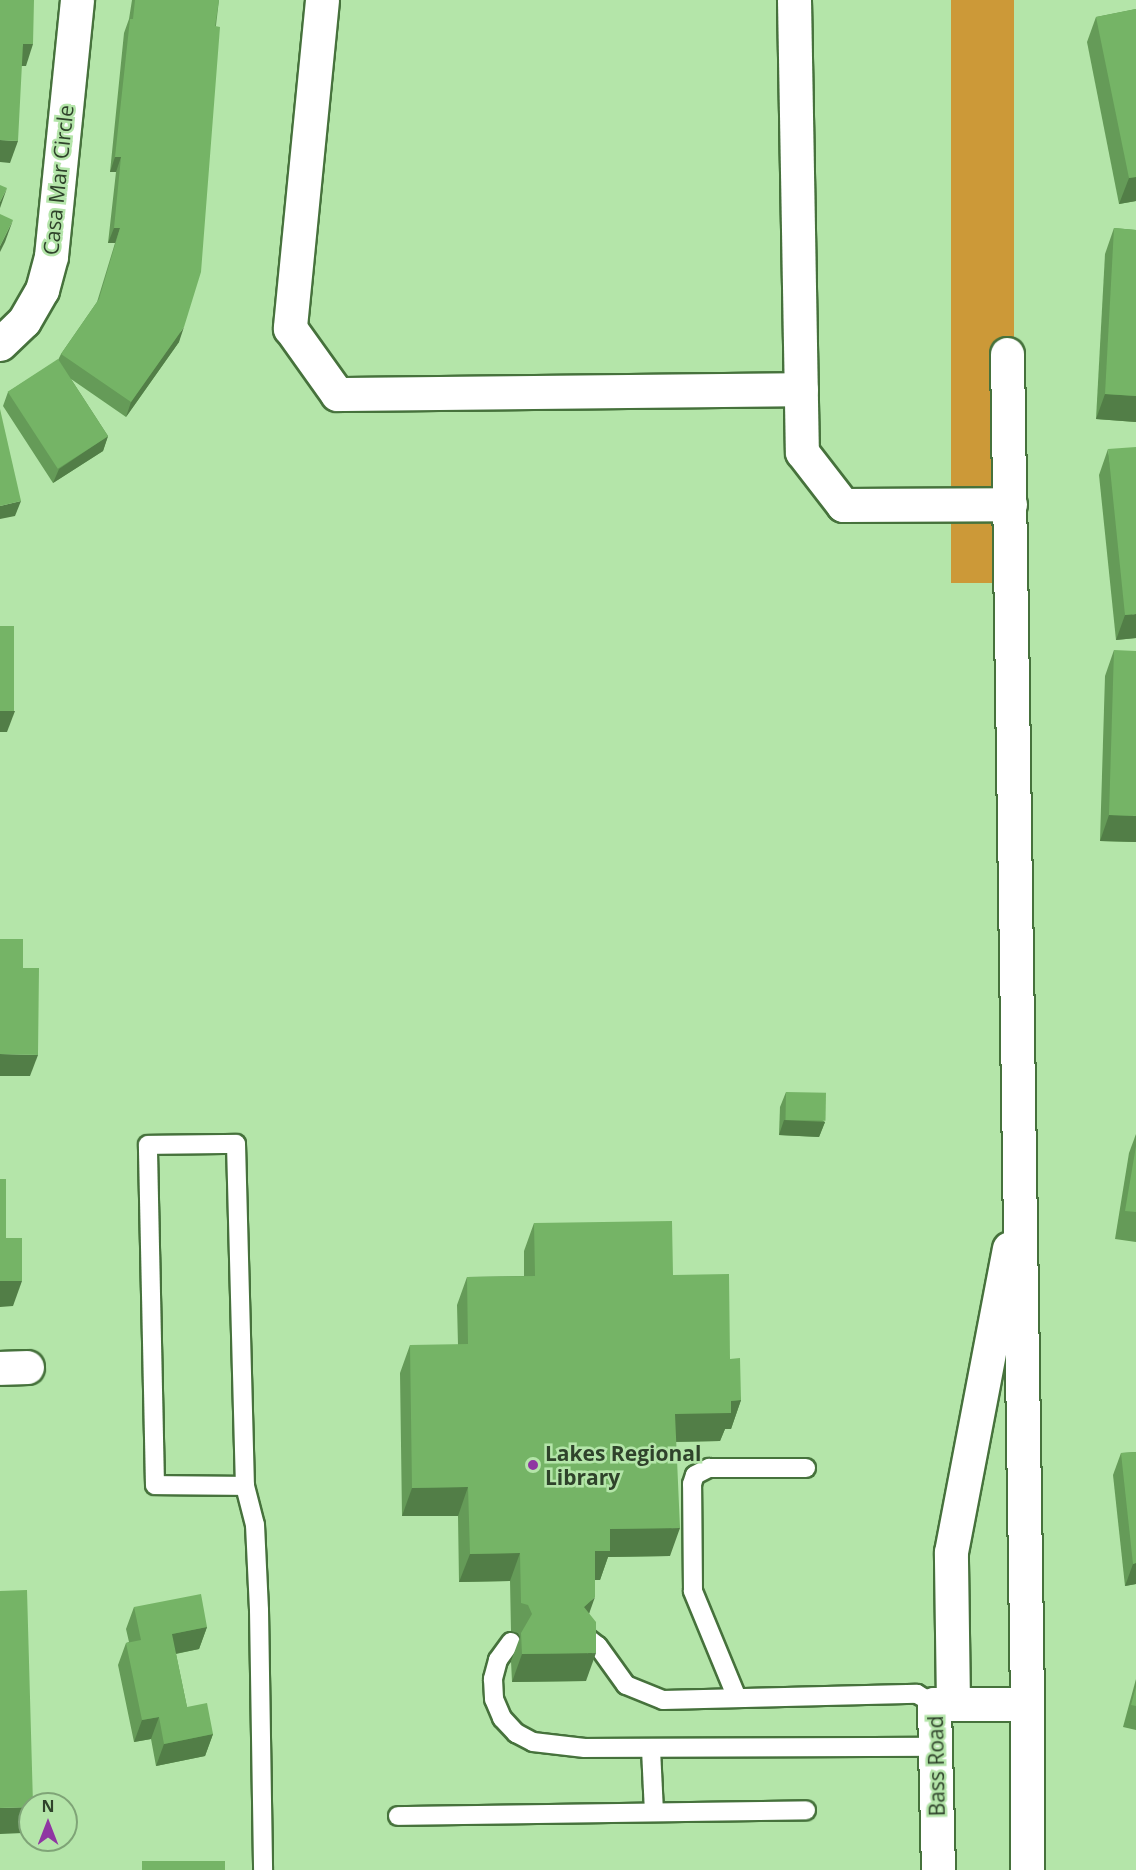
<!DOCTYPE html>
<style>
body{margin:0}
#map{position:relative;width:1136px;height:1870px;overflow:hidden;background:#b4e5a9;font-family:"Open Sans",sans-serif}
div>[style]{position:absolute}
.forest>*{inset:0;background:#cc9938;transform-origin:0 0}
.roads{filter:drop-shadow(2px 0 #46723c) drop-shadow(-2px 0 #46723c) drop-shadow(0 2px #46723c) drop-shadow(0 -2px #46723c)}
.lane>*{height:18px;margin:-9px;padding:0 9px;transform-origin:9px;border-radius:9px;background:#fff}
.street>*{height:33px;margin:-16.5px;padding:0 16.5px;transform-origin:16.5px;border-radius:16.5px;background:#fff}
.wall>*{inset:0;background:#659b58}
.shaded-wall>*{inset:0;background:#527e47}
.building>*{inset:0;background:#75b466;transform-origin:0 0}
.dots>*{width:16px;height:16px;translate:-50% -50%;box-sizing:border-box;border:3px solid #b4e5a9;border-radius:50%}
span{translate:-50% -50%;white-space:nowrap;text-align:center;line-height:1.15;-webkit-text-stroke:5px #b4e5a9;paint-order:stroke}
.street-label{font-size:21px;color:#2f432b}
.poi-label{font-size:21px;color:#2f432b;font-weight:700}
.left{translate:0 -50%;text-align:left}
.north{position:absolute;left:18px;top:1792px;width:60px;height:60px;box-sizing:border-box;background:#b4e5a9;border:2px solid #7fa477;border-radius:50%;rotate:0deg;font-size:16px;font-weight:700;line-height:24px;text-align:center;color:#2f432b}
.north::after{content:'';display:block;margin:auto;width:21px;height:27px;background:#8f36a2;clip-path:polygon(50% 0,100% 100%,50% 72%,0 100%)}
</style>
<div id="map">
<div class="forest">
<i style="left:951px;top:0;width:63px;height:583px"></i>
</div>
<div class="roads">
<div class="lane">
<i style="left:245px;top:1486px;width:90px;rotate:-179.4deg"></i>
<i style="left:155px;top:1485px;width:340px;rotate:-91.2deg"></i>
<i style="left:148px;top:1145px;width:88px;rotate:-0.7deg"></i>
<i style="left:236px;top:1144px;width:342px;rotate:88.5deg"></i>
<i style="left:245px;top:1486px;width:40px;rotate:75.6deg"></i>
<i style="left:255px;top:1525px;width:85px;rotate:87.3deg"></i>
<i style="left:259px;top:1610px;width:260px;rotate:89.1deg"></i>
<i style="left:585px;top:1636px;width:16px;rotate:38deg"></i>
<i style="left:598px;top:1646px;width:48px;rotate:54.3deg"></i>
<i style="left:626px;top:1685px;width:40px;rotate:22deg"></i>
<i style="left:663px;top:1700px;width:254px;rotate:-1.4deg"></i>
<i style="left:917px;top:1694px;width:20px;rotate:30deg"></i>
<i style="left:511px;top:1642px;width:22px;rotate:126deg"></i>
<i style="left:498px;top:1660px;width:20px;rotate:105deg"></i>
<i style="left:493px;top:1679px;width:20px;rotate:87deg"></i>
<i style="left:494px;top:1699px;width:21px;rotate:67deg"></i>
<i style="left:502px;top:1718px;width:21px;rotate:47deg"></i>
<i style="left:516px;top:1733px;width:19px;rotate:28deg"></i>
<i style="left:533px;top:1742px;width:52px;rotate:6.6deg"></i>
<i style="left:585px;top:1748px;width:350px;rotate:-0.2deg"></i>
<i style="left:737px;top:1698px;width:116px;rotate:-112.4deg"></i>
<i style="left:693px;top:1591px;width:107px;rotate:-90.5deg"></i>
<i style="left:692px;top:1484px;width:9px;rotate:-72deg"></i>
<i style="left:695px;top:1475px;width:16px;rotate:-27deg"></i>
<i style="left:709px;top:1468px;width:97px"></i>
<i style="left:651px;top:1749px;width:63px;rotate:87.3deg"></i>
<i style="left:398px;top:1816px;width:408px;rotate:-0.8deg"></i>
</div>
<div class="street">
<i style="left:322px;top:0;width:330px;rotate:95.6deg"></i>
<i style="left:290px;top:328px;width:81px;rotate:54.5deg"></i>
<i style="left:337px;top:394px;width:464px;rotate:-0.6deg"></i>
<i style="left:794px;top:0;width:452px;rotate:89deg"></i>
<i style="left:802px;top:452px;width:67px;rotate:52.3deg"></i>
<i style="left:843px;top:505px;width:167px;rotate:-0.3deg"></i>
<i style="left:0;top:344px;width:33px;rotate:-44deg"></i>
<i style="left:24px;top:321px;width:36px;rotate:-60deg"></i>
<i style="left:42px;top:290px;width:35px;rotate:-75deg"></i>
<i style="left:51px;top:256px;width:257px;rotate:-84.2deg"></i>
<i style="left:1007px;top:354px;width:1350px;rotate:89.15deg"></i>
<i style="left:0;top:1368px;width:27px;rotate:-2deg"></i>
<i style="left:953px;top:1704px;width:152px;rotate:-90.8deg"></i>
<i style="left:951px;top:1552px;width:309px;rotate:-79.2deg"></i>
<i style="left:938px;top:1870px;width:166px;rotate:-91.4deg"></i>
<i style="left:934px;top:1704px;width:93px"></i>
<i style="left:1027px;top:1704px;width:166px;rotate:90deg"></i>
</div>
</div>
<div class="wall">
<i style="clip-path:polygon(132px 0,219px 0,179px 342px,126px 417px,71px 379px,108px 436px,103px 451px,53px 483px,3px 406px,8px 392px,58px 360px,61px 354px,97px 302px,115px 243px,108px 243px,116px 172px,110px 172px,124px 33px,129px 19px)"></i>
<i style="clip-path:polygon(1136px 9px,1136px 201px,1119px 204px,1087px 42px,1096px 17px)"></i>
<i style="clip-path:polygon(1114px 228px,1136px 230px,1136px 422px,1096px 419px,1105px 254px)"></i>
<i style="clip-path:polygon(1108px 449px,1136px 638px,1116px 640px,1099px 475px)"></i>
<i style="clip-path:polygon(1114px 650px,1136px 842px,1100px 841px,1105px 676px)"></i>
<i style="clip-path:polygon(786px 1092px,825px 1122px,819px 1137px,779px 1135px,780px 1107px)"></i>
<i style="clip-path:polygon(1136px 1134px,1136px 1242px,1115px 1239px,1129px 1153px)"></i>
<i style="clip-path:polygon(534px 1223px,673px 1275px,730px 1359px,741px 1400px,731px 1429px,725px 1429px,720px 1441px,676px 1442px,670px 1556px,608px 1557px,600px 1580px,595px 1580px,589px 1614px,586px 1681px,512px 1682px,511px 1661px,520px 1637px,518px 1633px,511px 1631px,510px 1581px,459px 1582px,458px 1516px,402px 1516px,400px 1373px,410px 1345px,458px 1345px,457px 1305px,467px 1277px,524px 1276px,524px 1251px)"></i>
<i style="clip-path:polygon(1136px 1452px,1136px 1584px,1125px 1586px,1113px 1475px,1121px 1453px)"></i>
<i style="clip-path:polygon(134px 1607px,207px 1627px,199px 1649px,176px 1654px,187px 1707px,213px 1734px,205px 1756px,156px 1766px,151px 1739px,134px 1742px,118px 1665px,126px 1643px,129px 1642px,126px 1629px)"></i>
<i style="clip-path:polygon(1136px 1679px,1136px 1730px,1123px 1727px)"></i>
</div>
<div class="shaded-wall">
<i style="clip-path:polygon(23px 44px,33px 44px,26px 66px,15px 66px)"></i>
<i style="clip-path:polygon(0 140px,18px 141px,10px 163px,0 162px)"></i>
<i style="clip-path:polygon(115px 157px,121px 157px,116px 172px,110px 172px)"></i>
<i style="clip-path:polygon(1136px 177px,1136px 201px,1119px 204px,1129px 178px)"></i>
<i style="clip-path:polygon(7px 188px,0 208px,0 202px)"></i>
<i style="clip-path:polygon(13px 220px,5px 242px,0 252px,0 246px)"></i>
<i style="clip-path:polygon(114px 228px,120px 228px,115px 243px,108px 243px)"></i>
<i style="clip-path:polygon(184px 327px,179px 342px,126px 417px,131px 402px)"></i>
<i style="clip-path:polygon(1105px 394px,1136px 396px,1136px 422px,1096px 419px)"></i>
<i style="clip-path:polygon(108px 436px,103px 451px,53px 483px,59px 469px)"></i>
<i style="clip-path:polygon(21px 501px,15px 516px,0 519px,0 506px)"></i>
<i style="clip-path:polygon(1136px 614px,1136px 638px,1116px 640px,1125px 615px)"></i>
<i style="clip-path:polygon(0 711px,15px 711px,7px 732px,0 732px)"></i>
<i style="clip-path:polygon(1109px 815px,1136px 816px,1136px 842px,1100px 841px)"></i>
<i style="clip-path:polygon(0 1054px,38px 1055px,30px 1076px,0 1076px)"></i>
<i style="clip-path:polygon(784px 1120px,825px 1122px,819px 1137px,779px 1135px)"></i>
<i style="clip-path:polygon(0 1281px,22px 1281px,13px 1306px,0 1307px)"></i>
<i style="clip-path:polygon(741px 1400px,731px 1429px,725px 1429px,720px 1441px,664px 1442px,675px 1414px,731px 1401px)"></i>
<i style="clip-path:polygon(468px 1487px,458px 1516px,402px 1516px,412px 1488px)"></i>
<i style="clip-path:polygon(680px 1528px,670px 1556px,608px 1557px,600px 1580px,584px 1580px,595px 1551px,610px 1529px)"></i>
<i style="clip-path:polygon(520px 1553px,510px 1581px,459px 1582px,470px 1554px)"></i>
<i style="clip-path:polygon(1136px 1563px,1136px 1584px,1125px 1586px,1133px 1564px)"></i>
<i style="clip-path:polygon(595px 1597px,585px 1625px,584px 1607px)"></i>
<i style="clip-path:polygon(207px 1627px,199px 1649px,164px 1656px,172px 1634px)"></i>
<i style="clip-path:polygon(596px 1653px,586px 1681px,512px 1682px,522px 1654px)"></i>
<i style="clip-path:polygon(159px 1717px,151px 1739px,134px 1742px,142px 1720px)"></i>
<i style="clip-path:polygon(213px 1734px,205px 1756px,156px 1766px,164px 1744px)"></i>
<i style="clip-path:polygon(30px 1807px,30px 1815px,23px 1833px,0 1834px,0 1808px)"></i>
</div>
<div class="building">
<i style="clip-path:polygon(0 0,34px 0,33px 44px,23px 44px,18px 141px,0 140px)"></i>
<i style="clip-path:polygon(135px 0,219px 0,215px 26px,220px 27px,201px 272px,184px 327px,131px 402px,61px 354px,99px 299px,120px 228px,114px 228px,121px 157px,115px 157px,130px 19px,133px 19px)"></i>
<i style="clip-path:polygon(1136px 9px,1136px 177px,1129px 178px,1096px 17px)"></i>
<i style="clip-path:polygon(0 185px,7px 188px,0 202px)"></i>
<i style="clip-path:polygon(0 214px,13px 220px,0 246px)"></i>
<i style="clip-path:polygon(1114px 228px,1136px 230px,1136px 396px,1105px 394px)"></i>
<i style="left:58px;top:359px;width:92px;height:60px;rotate:57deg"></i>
<i style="clip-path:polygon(0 409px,21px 501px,0 506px)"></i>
<i style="clip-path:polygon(1136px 447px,1136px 614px,1125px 615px,1108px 449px)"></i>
<i style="left:0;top:626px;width:14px;height:85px"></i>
<i style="clip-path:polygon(1114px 650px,1136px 651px,1136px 816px,1109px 815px)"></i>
<i style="clip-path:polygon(0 939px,23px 939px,23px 968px,39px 968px,38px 1055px,0 1054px)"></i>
<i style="left:786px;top:1092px;width:40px;height:28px;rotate:1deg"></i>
<i style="clip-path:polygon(1136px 1146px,1136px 1212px,1125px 1211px)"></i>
<i style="clip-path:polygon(0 1179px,6px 1179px,6px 1238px,22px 1238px,22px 1281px,0 1281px)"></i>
<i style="clip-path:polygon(672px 1221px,673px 1275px,729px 1274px,730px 1359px,740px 1358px,741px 1400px,731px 1401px,731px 1413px,675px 1414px,680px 1528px,610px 1529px,610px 1551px,595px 1551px,595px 1597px,584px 1607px,596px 1622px,596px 1653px,522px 1654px,521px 1633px,532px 1614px,528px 1605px,521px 1603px,520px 1553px,470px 1554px,468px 1487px,412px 1488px,410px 1345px,468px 1344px,467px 1277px,535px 1276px,534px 1223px)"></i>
<i style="clip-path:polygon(1136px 1452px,1136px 1563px,1133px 1564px,1121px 1453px)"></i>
<i style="clip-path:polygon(27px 1590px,33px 1804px,30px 1804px,30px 1807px,0 1808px,0 1591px)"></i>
<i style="clip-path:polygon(201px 1594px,207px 1627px,172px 1634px,187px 1707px,207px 1703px,213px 1734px,164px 1744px,159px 1717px,142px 1720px,126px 1643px,141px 1640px,134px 1607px)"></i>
<i style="clip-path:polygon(1136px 1687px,1136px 1706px,1131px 1705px)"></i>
<i style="left:142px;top:1861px;width:83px;height:9px"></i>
</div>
<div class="dots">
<i style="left:533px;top:1465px;background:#8f36a2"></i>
</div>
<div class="street-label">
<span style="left:58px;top:180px;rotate:-84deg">Casa Mar Circle</span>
<span style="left:936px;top:1766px;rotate:-91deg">Bass Road</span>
</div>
<div class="poi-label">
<span class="left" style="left:545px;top:1465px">Lakes Regional<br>Library</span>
</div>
<div class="north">N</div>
</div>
